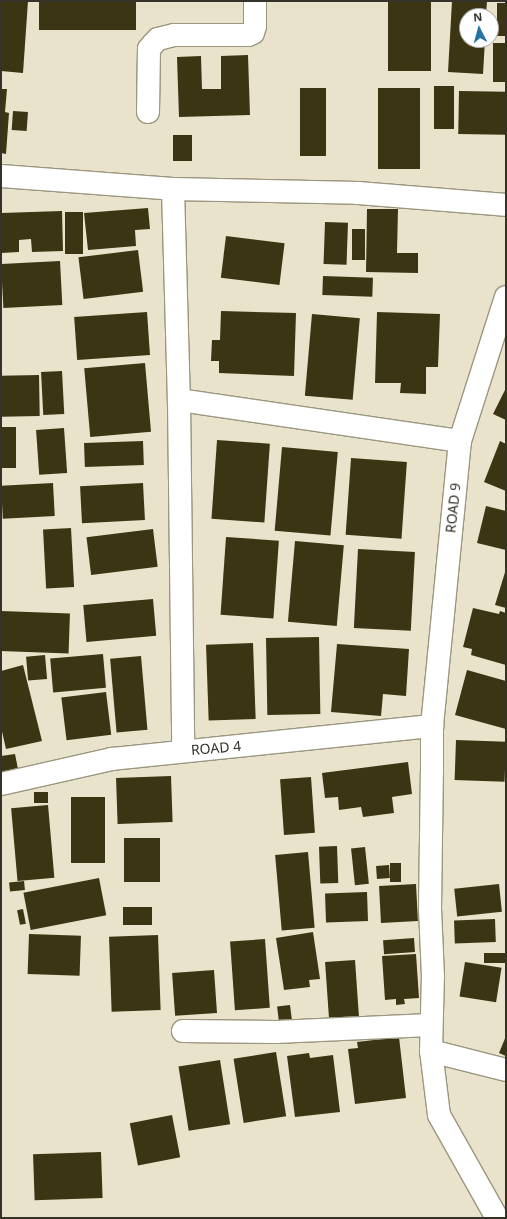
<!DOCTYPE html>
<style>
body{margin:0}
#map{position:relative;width:507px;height:1219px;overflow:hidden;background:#e8e3ca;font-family:"Noto Sans",sans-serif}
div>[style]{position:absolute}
.building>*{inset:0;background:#3c3513;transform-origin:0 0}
.roads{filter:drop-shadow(1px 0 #9b967f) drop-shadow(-1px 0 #9b967f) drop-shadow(0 1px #9b967f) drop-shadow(0 -1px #9b967f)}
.minor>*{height:22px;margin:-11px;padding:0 11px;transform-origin:11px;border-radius:11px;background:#fff}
span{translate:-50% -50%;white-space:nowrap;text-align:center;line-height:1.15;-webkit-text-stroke:4px #fff;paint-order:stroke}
.street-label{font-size:14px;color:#353329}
.frame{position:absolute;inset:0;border:2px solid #353329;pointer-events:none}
.north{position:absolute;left:459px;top:8px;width:40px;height:40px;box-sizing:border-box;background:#fff;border:1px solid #aeada9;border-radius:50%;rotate:354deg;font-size:11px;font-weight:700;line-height:16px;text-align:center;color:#353329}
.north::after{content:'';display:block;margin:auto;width:14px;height:18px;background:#2873a6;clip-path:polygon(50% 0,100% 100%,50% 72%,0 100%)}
</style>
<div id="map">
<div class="building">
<i style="clip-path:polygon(1px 1px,28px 1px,23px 73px,1px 71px)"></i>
<i style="left:39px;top:1px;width:97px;height:29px"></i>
<i style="left:388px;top:1px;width:43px;height:70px"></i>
<i style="clip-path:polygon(452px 1px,487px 1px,486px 16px,467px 16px,467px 40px,485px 40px,483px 74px,448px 72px)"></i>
<i style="left:497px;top:3px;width:9px;height:33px"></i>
<i style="left:493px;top:43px;width:13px;height:39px"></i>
<i style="clip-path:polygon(248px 55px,250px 115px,179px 117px,177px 57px,201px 56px,202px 89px,221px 89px,221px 56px)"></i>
<i style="left:434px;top:86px;width:20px;height:43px"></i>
<i style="left:300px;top:88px;width:26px;height:68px"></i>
<i style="left:378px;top:88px;width:42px;height:81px"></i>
<i style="clip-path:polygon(1px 89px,7px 89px,5px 112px,9px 113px,6px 154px,1px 153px)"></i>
<i style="left:459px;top:91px;width:47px;height:43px;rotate:1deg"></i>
<i style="left:13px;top:111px;width:15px;height:19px;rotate:4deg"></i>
<i style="left:192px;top:135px;width:26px;height:19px;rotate:90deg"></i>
<i style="clip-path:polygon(148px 208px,150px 229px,135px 230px,136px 246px,88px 250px,84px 213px)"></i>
<i style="clip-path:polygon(367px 209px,398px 209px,397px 253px,418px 253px,418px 273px,366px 272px)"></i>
<i style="clip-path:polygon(62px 211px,63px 251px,32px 252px,31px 239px,19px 240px,19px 252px,1px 253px,1px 213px)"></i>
<i style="left:65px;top:212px;width:18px;height:42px"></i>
<i style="left:325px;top:222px;width:23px;height:42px;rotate:2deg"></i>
<i style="left:352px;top:229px;width:13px;height:31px"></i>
<i style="left:226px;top:236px;width:59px;height:42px;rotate:7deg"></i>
<i style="left:138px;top:250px;width:42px;height:60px;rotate:83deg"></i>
<i style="left:60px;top:261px;width:44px;height:59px;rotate:87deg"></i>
<i style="left:323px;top:276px;width:50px;height:19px;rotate:2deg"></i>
<i style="clip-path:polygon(221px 311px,296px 313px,294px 376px,219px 373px,219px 361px,211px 361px,212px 340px,220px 340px)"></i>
<i style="left:147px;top:312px;width:43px;height:73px;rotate:86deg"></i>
<i style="clip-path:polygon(377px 312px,440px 314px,438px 367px,426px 367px,426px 394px,400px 393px,401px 383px,375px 383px)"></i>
<i style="left:312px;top:314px;width:48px;height:82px;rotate:5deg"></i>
<i style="left:145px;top:363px;width:69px;height:61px;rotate:85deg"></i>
<i style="left:62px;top:371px;width:43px;height:21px;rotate:87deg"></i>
<i style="left:39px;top:375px;width:41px;height:38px;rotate:89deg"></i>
<i style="clip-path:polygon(506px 388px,506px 420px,493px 414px)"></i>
<i style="left:1px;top:427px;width:15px;height:41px"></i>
<i style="left:64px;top:428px;width:45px;height:28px;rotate:86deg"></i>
<i style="left:217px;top:440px;width:53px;height:79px;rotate:4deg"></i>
<i style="left:143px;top:441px;width:24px;height:59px;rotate:88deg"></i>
<i style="clip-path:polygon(500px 441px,506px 444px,506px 491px,484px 482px)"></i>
<i style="left:282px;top:447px;width:56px;height:84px;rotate:5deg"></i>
<i style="left:351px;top:458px;width:56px;height:77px;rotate:4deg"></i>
<i style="left:53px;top:483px;width:33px;height:52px;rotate:87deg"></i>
<i style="left:143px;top:483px;width:37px;height:63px;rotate:87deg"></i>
<i style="clip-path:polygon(486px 506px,506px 511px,506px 550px,477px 543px)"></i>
<i style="left:71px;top:528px;width:59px;height:28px;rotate:87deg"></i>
<i style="left:153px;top:529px;width:38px;height:67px;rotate:83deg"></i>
<i style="left:226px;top:537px;width:53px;height:78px;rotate:4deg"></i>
<i style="left:295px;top:541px;width:49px;height:81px;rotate:5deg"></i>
<i style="left:358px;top:549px;width:57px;height:79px;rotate:3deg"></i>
<i style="clip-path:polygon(506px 569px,506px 608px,495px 605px)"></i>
<i style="left:153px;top:599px;width:37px;height:70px;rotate:85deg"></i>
<i style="clip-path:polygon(473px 608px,499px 614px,500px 611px,506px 613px,506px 665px,471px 655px,472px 649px,463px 647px)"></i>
<i style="left:1px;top:611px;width:69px;height:40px;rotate:2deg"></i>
<i style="left:319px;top:637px;width:77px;height:53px;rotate:89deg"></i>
<i style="left:253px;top:643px;width:76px;height:47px;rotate:88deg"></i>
<i style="clip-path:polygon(337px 644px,409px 649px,406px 696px,383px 694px,381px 716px,331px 712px)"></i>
<i style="left:103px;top:654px;width:34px;height:53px;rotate:85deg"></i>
<i style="left:45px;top:655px;width:24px;height:19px;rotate:85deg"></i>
<i style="left:141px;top:656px;width:74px;height:31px;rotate:85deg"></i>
<i style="clip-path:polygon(23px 665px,42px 741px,6px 749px,1px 727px,1px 671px)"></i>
<i style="clip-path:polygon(467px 670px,506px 681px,506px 729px,455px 715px)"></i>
<i style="left:106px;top:692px;width:43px;height:45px;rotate:83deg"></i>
<i style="left:456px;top:740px;width:50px;height:40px;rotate:2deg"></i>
<i style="clip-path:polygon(15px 754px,18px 769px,2px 772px,1px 756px)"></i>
<i style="clip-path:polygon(408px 762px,412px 794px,392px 797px,394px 813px,363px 817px,361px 807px,339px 810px,338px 797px,325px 798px,322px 773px)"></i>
<i style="left:171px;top:776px;width:46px;height:55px;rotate:88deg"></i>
<i style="left:311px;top:777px;width:56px;height:31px;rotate:86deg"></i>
<i style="left:48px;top:792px;width:11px;height:14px;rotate:90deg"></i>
<i style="left:71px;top:797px;width:34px;height:66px"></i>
<i style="left:48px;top:805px;width:73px;height:37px;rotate:85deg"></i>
<i style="left:160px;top:838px;width:44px;height:36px;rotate:90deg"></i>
<i style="left:337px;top:846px;width:37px;height:18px;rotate:88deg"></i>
<i style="left:365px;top:847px;width:37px;height:14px;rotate:84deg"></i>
<i style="left:308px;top:852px;width:76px;height:33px;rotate:85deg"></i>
<i style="left:390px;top:863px;width:11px;height:19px"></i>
<i style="left:389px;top:865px;width:13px;height:13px;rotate:86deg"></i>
<i style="left:99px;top:878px;width:38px;height:77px;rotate:79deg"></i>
<i style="left:24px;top:881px;width:9px;height:15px;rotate:84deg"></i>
<i style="left:416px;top:884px;width:37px;height:37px;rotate:87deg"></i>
<i style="left:499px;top:884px;width:28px;height:45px;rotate:84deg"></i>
<i style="left:367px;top:892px;width:29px;height:42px;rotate:88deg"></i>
<i style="left:123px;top:907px;width:29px;height:18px"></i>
<i style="left:23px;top:909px;width:15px;height:6px;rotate:79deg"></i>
<i style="left:495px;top:919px;width:23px;height:41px;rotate:88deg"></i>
<i style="clip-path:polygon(313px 932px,320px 979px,309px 980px,310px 987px,284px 990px,276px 938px)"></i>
<i style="left:29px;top:934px;width:52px;height:40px;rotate:2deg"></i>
<i style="left:158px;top:935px;width:75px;height:49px;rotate:88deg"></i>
<i style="left:414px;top:938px;width:14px;height:31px;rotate:86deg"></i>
<i style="left:265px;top:939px;width:69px;height:35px;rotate:86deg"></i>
<i style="left:484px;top:953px;width:22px;height:10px"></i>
<i style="clip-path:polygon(416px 954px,419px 998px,404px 999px,405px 1004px,396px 1005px,396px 999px,385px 1000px,382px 956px)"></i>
<i style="left:355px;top:960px;width:59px;height:30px;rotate:86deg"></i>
<i style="left:465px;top:962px;width:37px;height:35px;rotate:9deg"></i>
<i style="left:214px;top:970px;width:43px;height:42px;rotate:86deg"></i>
<i style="left:290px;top:1005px;width:17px;height:13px;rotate:83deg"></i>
<i style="clip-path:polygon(506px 1036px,506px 1056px,499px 1053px)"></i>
<i style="clip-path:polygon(399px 1037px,406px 1098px,355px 1104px,348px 1049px,358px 1048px,357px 1042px)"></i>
<i style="left:276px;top:1052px;width:65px;height:43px;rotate:81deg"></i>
<i style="clip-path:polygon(309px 1053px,310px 1058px,333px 1055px,340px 1112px,295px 1117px,287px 1056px)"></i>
<i style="left:220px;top:1060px;width:65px;height:42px;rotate:81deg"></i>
<i style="left:172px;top:1115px;width:43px;height:43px;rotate:79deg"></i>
<i style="left:101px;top:1152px;width:46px;height:68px;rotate:88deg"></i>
</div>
<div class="roads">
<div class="minor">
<i style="left:148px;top:112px;width:63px;rotate:-89.1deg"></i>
<i style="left:149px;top:49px;width:6px;rotate:-51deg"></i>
<i style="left:153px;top:44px;width:7px;rotate:-45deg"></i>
<i style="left:158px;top:39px;width:16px;rotate:-14deg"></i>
<i style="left:174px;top:35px;width:74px"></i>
<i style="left:248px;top:35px;width:5px;rotate:-22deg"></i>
<i style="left:253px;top:33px;width:7px;rotate:-74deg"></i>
<i style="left:255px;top:26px;width:25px;rotate:-90deg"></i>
<i style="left:1px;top:176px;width:172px;rotate:4.3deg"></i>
<i style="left:173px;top:189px;width:185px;rotate:1.2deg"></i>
<i style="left:358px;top:193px;width:148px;rotate:4.6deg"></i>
<i style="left:173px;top:189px;width:211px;rotate:88.4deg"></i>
<i style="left:179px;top:400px;width:351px;rotate:89.3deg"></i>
<i style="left:179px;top:400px;width:284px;rotate:8.3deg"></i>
<i style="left:1px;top:784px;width:114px;rotate:-12.7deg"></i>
<i style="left:112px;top:759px;width:322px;rotate:-5.9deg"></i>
<i style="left:183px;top:1031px;width:93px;rotate:0.6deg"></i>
<i style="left:276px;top:1032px;width:154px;rotate:-2.6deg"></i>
<i style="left:431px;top:1051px;width:77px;rotate:14.2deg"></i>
<i style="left:497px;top:1218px;width:118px;rotate:-119.4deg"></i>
<i style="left:439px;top:1115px;width:64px;rotate:-97.1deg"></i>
<i style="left:431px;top:1051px;width:74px;rotate:-88.5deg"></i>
<i style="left:433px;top:977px;width:68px;rotate:-92.5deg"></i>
<i style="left:430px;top:909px;width:138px;rotate:-89.2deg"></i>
<i style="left:432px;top:771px;width:45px;rotate:-90deg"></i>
<i style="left:432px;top:726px;width:286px;rotate:-84.4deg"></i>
<i style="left:460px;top:441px;width:151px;rotate:-72.3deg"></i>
</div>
</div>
<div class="street-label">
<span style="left:453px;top:508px;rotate:-84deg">ROAD 9</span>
<span style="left:216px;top:748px;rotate:-5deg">ROAD 4</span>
</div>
<div class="frame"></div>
<div class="north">N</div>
</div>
